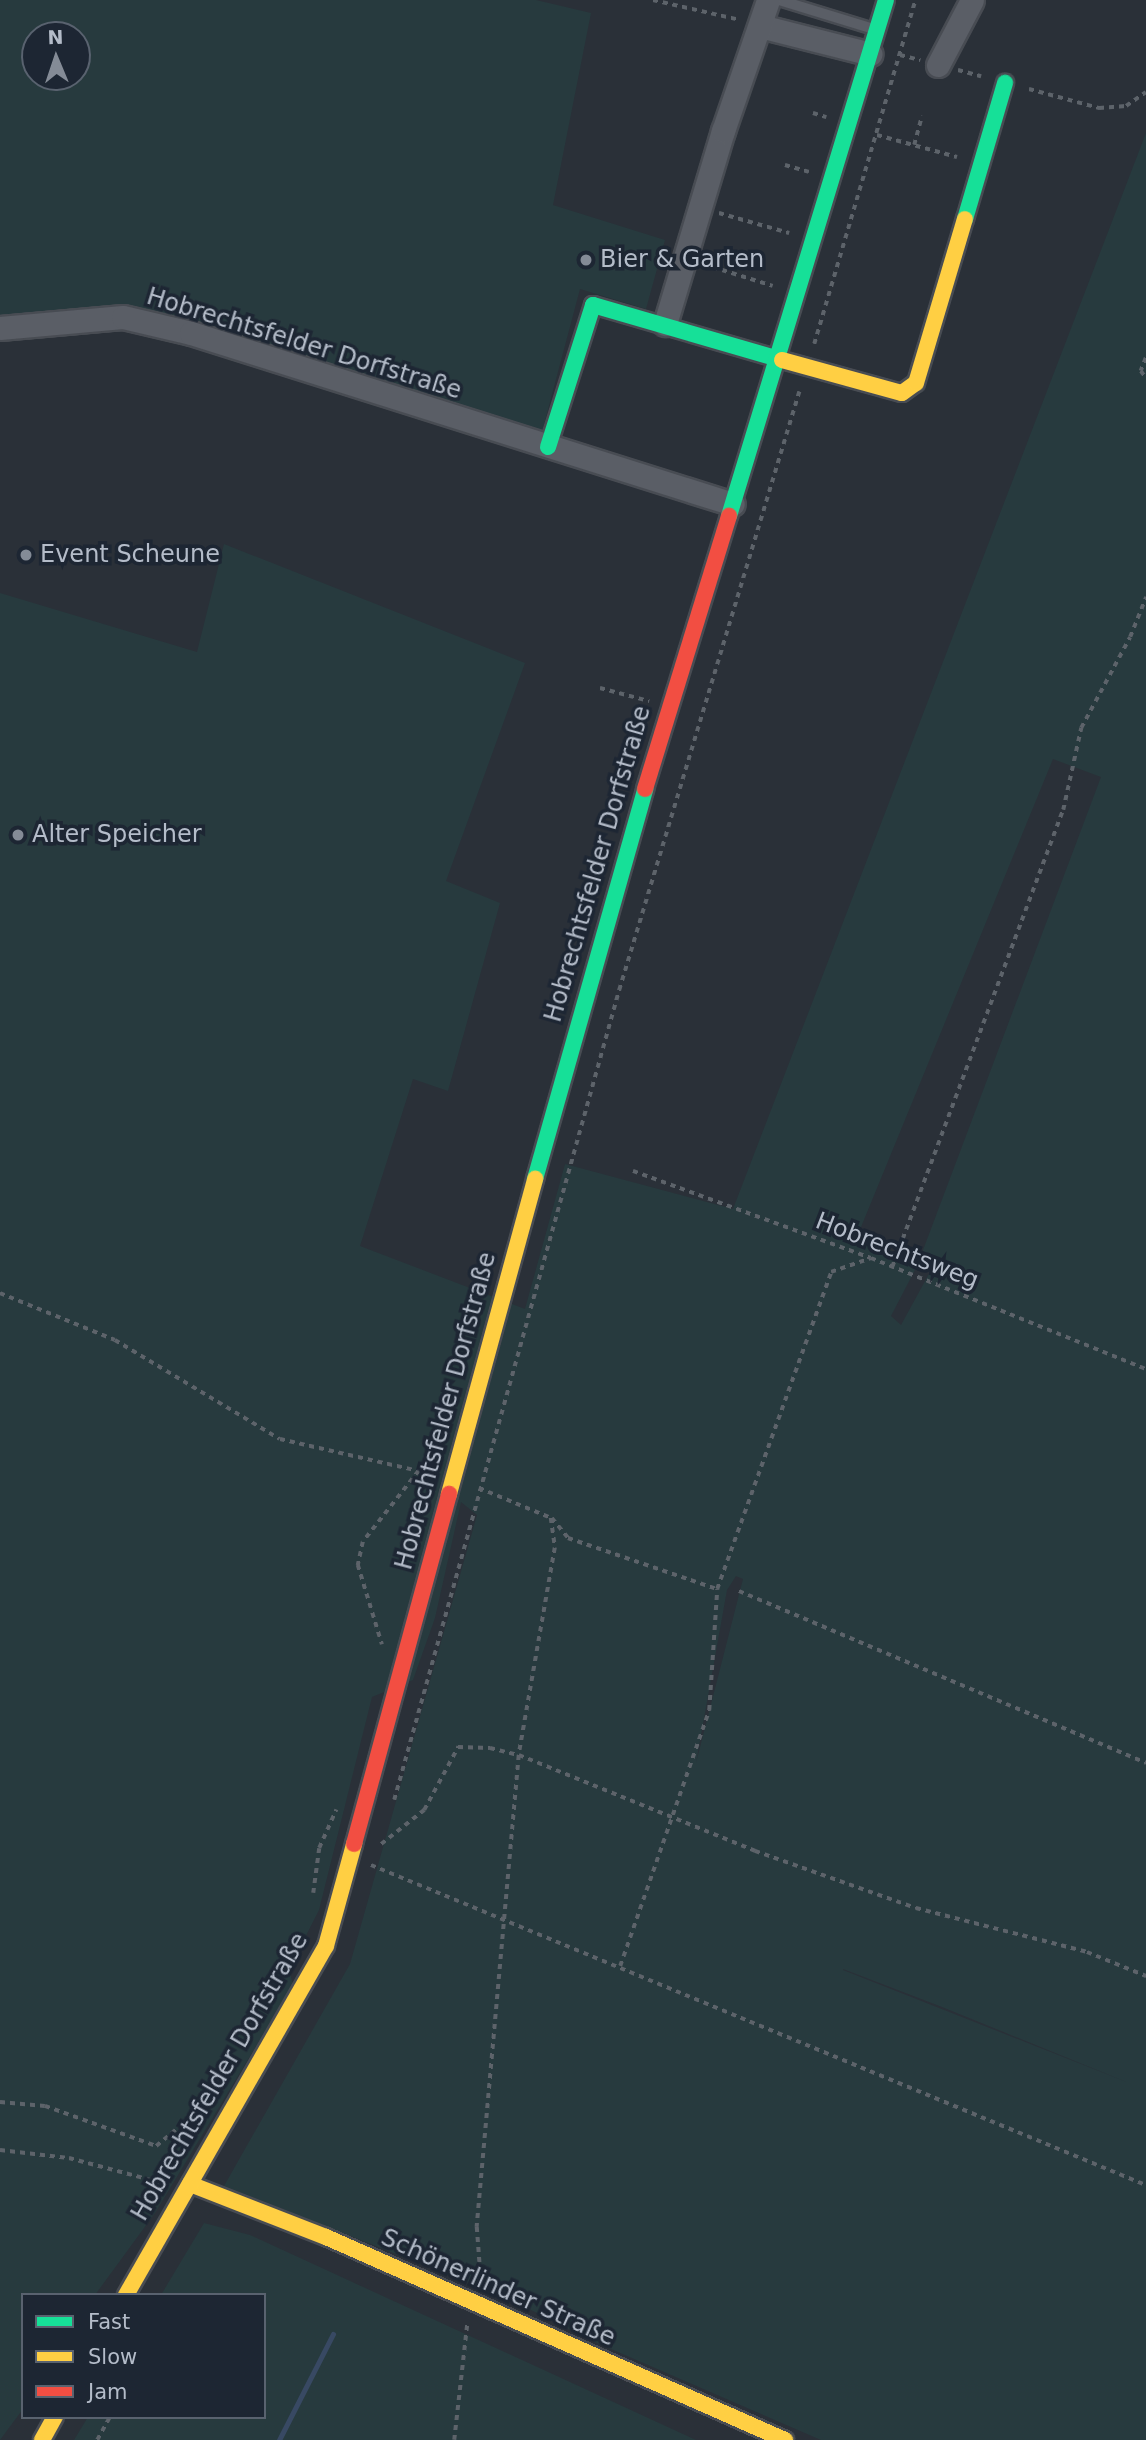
<!DOCTYPE html>
<meta charset="utf-8">
<style>
body{margin:0}
#map{position:relative;width:1146px;height:2440px;overflow:hidden;background:#2a3038;font-family:"DejaVu Sans",sans-serif}
div>[style]{position:absolute}
.green>*{inset:0;background:#273a3e}
.stream>*{height:5px;margin:-2.5px;padding:0 2.5px;transform-origin:2.5px;border-radius:2.5px;background:#384963}
.path>*{height:3.5px;margin-top:-1.75px;transform-origin:0;background:repeating-linear-gradient(90deg,#5d636a 0 5px,transparent 0 10px)}
.roads{filter:drop-shadow(2px 0 #484c53) drop-shadow(-2px 0 #484c53) drop-shadow(0 2px #484c53) drop-shadow(0 -2px #484c53)}
.lane>*{height:10px;margin:-5px;padding:0 5px;transform-origin:5px;border-radius:5px;background:#5a5e66}
.street>*{height:23px;margin:-11.5px;padding:0 11.5px;transform-origin:11.5px;border-radius:11.5px;background:#5a5e66}
.fast>*{height:16px;margin:-8px;padding:0 8px;transform-origin:8px;border-radius:8px;background:#16e098}
.slow>*{height:16px;margin:-8px;padding:0 8px;transform-origin:8px;border-radius:8px;background:#ffcf43}
.jam>*{height:16px;margin:-8px;padding:0 8px;transform-origin:8px;border-radius:8px;background:#f24e42}
.dots>*{width:19px;height:19px;translate:-50% -50%;box-sizing:border-box;border:4px solid #1d2633;border-radius:50%}
span{translate:-50% -50%;white-space:nowrap;text-align:center;line-height:1.15;-webkit-text-stroke:7px #1d2633;paint-order:stroke}
.poi-label{font-size:24px;color:#b4bcc9}
.left{translate:0 -50%;text-align:left}
.street-label{font-size:24px;color:#b4bcc9}
.legend{position:absolute;left:21px;top:2293px;width:245px;height:126px;box-sizing:border-box;background:#1d2633;border:2px solid #59626f;margin:0;padding:9px 12px;list-style:none;font-size:21px;color:#b4bcc9}
.legend li{display:flex;align-items:center;gap:14px;height:35px}
.legend b{width:35px;border:2px solid #59626f}
.north{position:absolute;left:21px;top:21px;width:70px;height:70px;box-sizing:border-box;background:#1d2633;border:2px solid #59626f;border-radius:50%;rotate:358deg;font-size:19px;font-weight:700;line-height:28px;text-align:center;color:#b4bcc9}
.north::after{content:'';display:block;margin:auto;width:24px;height:32px;background:#848b96;clip-path:polygon(50% 0,100% 100%,50% 72%,0 100%)}
</style>
<div id="map">
<div class="green">
<i style="clip-path:polygon(evenodd,0 0,536px 0,591px 13px,553px 205px,665px 240px,646px 309px,580px 289px,542px 432px,124px 306px,0 317px,0 0,35px 35px,77px 35px,77px 77px,35px 77px,35px 35px)"></i>
<i style="clip-path:polygon(evenodd,1146px 133px,1146px 2440px,821px 2440px,595px 2342px,507px 2298px,224px 2186px,350px 1964px,477px 1515px,461px 1502px,435px 1618px,413px 1680px,372px 1697px,319px 1910px,289px 1969px,293px 1985px,155px 2213px,95px 2295px,23px 2295px,23px 2409px,0 2440px,0 593px,197px 652px,224px 544px,525px 663px,446px 881px,500px 903px,448px 1091px,413px 1079px,360px 1246px,525px 1309px,565px 1164px,733px 1209px,1146px 133px,1053px 759px,1101px 777px,917px 1266px,859px 1232px,1053px 759px,1146px 133px,917px 1266px,930px 1272px,901px 1325px,891px 1316px,917px 1266px,1146px 133px,736px 1576px,743px 1579px,696px 1763px,727px 1590px,736px 1576px,1146px 133px,843px 1969px,942px 2007px,1129px 2083px,843px 1970px,843px 1969px)"></i>
<i style="clip-path:polygon(204px 2223px,250px 2235px,696px 2440px,74px 2440px,88px 2417px,264px 2417px,264px 2295px,161px 2295px)"></i>
</div>
<div class="stream">
<i style="left:279px;top:2440px;width:119px;rotate:-63deg"></i>
</div>
<div class="path">
<i style="left:653px;top:0;width:89px;rotate:12.9deg"></i>
<i style="left:900px;top:55px;width:21px;rotate:14deg"></i>
<i style="left:958px;top:70px;width:24px;rotate:15deg"></i>
<i style="left:1029px;top:89px;width:73px;rotate:15.2deg"></i>
<i style="left:1099px;top:108px;width:27px;rotate:-4deg"></i>
<i style="left:1126px;top:106px;width:24px;rotate:-35deg"></i>
<i style="left:813px;top:113px;width:14px;rotate:17deg"></i>
<i style="left:877px;top:135px;width:83px;rotate:15.4deg"></i>
<i style="left:914px;top:145px;width:30px;rotate:-75deg"></i>
<i style="left:785px;top:165px;width:25px;rotate:16deg"></i>
<i style="left:719px;top:213px;width:73px;rotate:15.9deg"></i>
<i style="left:703px;top:264px;width:73px;rotate:17.4deg"></i>
<i style="left:814px;top:344px;width:359px;rotate:-73.6deg"></i>
<i style="left:1146px;top:358px;width:14px;rotate:111deg"></i>
<i style="left:1141px;top:371px;width:9px;rotate:54deg"></i>
<i style="left:600px;top:688px;width:51px;rotate:14.9deg"></i>
<i style="left:633px;top:1171px;width:253px;rotate:20.1deg"></i>
<i style="left:871px;top:1258px;width:297px;rotate:22deg"></i>
<i style="left:892px;top:1267px;width:488px;rotate:-69.5deg"></i>
<i style="left:1063px;top:810px;width:84px;rotate:-77.6deg"></i>
<i style="left:1081px;top:728px;width:103px;rotate:-61.7deg"></i>
<i style="left:1130px;top:637px;width:43px;rotate:-68.2deg"></i>
<i style="left:0;top:1293px;width:124px;rotate:22.2deg"></i>
<i style="left:115px;top:1340px;width:192px;rotate:31deg"></i>
<i style="left:280px;top:1439px;width:143px;rotate:13deg"></i>
<i style="left:419px;top:1471px;width:90px;rotate:128.3deg"></i>
<i style="left:363px;top:1542px;width:24px;rotate:102deg"></i>
<i style="left:358px;top:1565px;width:83px;rotate:73.1deg"></i>
<i style="left:479px;top:1488px;width:78px;rotate:22.6deg"></i>
<i style="left:551px;top:1518px;width:30px;rotate:82deg"></i>
<i style="left:555px;top:1548px;width:210px;rotate:99.9deg"></i>
<i style="left:519px;top:1755px;width:474px;rotate:95.1deg"></i>
<i style="left:477px;top:2227px;width:53px;rotate:85.7deg"></i>
<i style="left:552px;top:1518px;width:26px;rotate:51deg"></i>
<i style="left:568px;top:1538px;width:157px;rotate:18.9deg"></i>
<i style="left:739px;top:1591px;width:442px;rotate:22.9deg"></i>
<i style="left:394px;top:1800px;width:841px;rotate:-74.48deg"></i>
<i style="left:619px;top:990px;width:625px;rotate:-73.25deg"></i>
<i style="left:381px;top:1844px;width:55px;rotate:-38.3deg"></i>
<i style="left:424px;top:1810px;width:72px;rotate:-61.6deg"></i>
<i style="left:458px;top:1747px;width:32px;rotate:2deg"></i>
<i style="left:490px;top:1748px;width:30px;rotate:14deg"></i>
<i style="left:519px;top:1755px;width:255px;rotate:22.1deg"></i>
<i style="left:755px;top:1851px;width:171px;rotate:19.5deg"></i>
<i style="left:916px;top:1908px;width:177px;rotate:14.4deg"></i>
<i style="left:1087px;top:1952px;width:64px;rotate:22.1deg"></i>
<i style="left:371px;top:1865px;width:838px;rotate:22.44deg"></i>
<i style="left:313px;top:1893px;width:45px;rotate:-82.4deg"></i>
<i style="left:319px;top:1848px;width:42px;rotate:-65.9deg"></i>
<i style="left:620px;top:1966px;width:271px;rotate:-70.8deg"></i>
<i style="left:709px;top:1710px;width:121px;rotate:-86.2deg"></i>
<i style="left:717px;top:1589px;width:337px;rotate:-70.2deg"></i>
<i style="left:831px;top:1272px;width:42px;rotate:-19.3deg"></i>
<i style="left:0;top:2102px;width:45px;rotate:5.1deg"></i>
<i style="left:45px;top:2106px;width:118px;rotate:19.8deg"></i>
<i style="left:156px;top:2146px;width:61px;rotate:-39.7deg"></i>
<i style="left:0;top:2150px;width:69px;rotate:6.6deg"></i>
<i style="left:69px;top:2158px;width:96px;rotate:15deg"></i>
<i style="left:97px;top:2440px;width:26px;rotate:-61deg"></i>
<i style="left:454px;top:2440px;width:117px;rotate:-83.6deg"></i>
</div>
<div class="roads">
<div class="lane">
<i style="left:779px;top:0;width:99px;rotate:17deg"></i>
</div>
<div class="street">
<i style="left:760px;top:26px;width:114px;rotate:14.2deg"></i>
<i style="left:938px;top:65px;width:73px;rotate:-62.4deg"></i>
<i style="left:665px;top:324px;width:202px;rotate:-73.3deg"></i>
<i style="left:723px;top:131px;width:139px;rotate:-71deg"></i>
<i style="left:0;top:328px;width:123px;rotate:-5.1deg"></i>
<i style="left:123px;top:317px;width:70px;rotate:13.2deg"></i>
<i style="left:191px;top:333px;width:568px;rotate:17.51deg"></i>
</div>
<div class="fast">
<i style="left:965px;top:219px;width:142px;rotate:-73.6deg"></i>
<i style="left:548px;top:447px;width:149px;rotate:-72.4deg"></i>
<i style="left:593px;top:305px;width:197px;rotate:16.2deg"></i>
<i style="left:729px;top:516px;width:539px;rotate:-73.08deg"></i>
<i style="left:535px;top:1179px;width:405px;rotate:-74.2deg"></i>
</div>
<div class="slow">
<i style="left:782px;top:360px;width:124px;rotate:15.4deg"></i>
<i style="left:902px;top:393px;width:17px;rotate:-36deg"></i>
<i style="left:916px;top:383px;width:171px;rotate:-73.4deg"></i>
<i style="left:449px;top:1494px;width:327px;rotate:-74.7deg"></i>
<i style="left:190px;top:2184px;width:146px;rotate:21.3deg"></i>
<i style="left:326px;top:2237px;width:502px;rotate:23.86deg"></i>
<i style="left:126px;top:2295px;width:402px;rotate:-60.2deg"></i>
<i style="left:326px;top:1946px;width:106px;rotate:-74.6deg"></i>
<i style="left:42px;top:2440px;width:26px;rotate:-61deg"></i>
</div>
<div class="jam">
<i style="left:645px;top:789px;width:286px;rotate:-72.9deg"></i>
<i style="left:354px;top:1844px;width:363px;rotate:-74.8deg"></i>
</div>
</div>
<div class="dots">
<i style="left:586px;top:260px;background:#848b96"></i>
<i style="left:26px;top:555px;background:#848b96"></i>
<i style="left:18px;top:835px;background:#848b96"></i>
</div>
<div class="poi-label">
<span class="left" style="left:600px;top:260px">Bier &amp; Garten</span>
<span class="left" style="left:40px;top:555px">Event Scheune</span>
<span class="left" style="left:32px;top:835px">Alter Speicher</span>
</div>
<div class="street-label">
<span style="left:304px;top:344px;rotate:17deg">Hobrechtsfelder Dorfstraße</span>
<span style="left:598px;top:864px;rotate:-74deg">Hobrechtsfelder Dorfstraße</span>
<span style="left:897px;top:1251px;rotate:21deg">Hobrechtsweg</span>
<span style="left:446px;top:1411px;rotate:-75deg">Hobrechtsfelder Dorfstraße</span>
<span style="left:220px;top:2077px;rotate:-60deg">Hobrechtsfelder Dorfstraße</span>
<span style="left:498px;top:2288px;rotate:24deg">Schönerlinder Straße</span>
</div>
<ul class="legend">
<li><b style="height:9px;background:#16e098"></b>Fast</li>
<li><b style="height:9px;background:#ffcf43"></b>Slow</li>
<li><b style="height:9px;background:#f24e42"></b>Jam</li>
</ul>
<div class="north">N</div>
</div>
